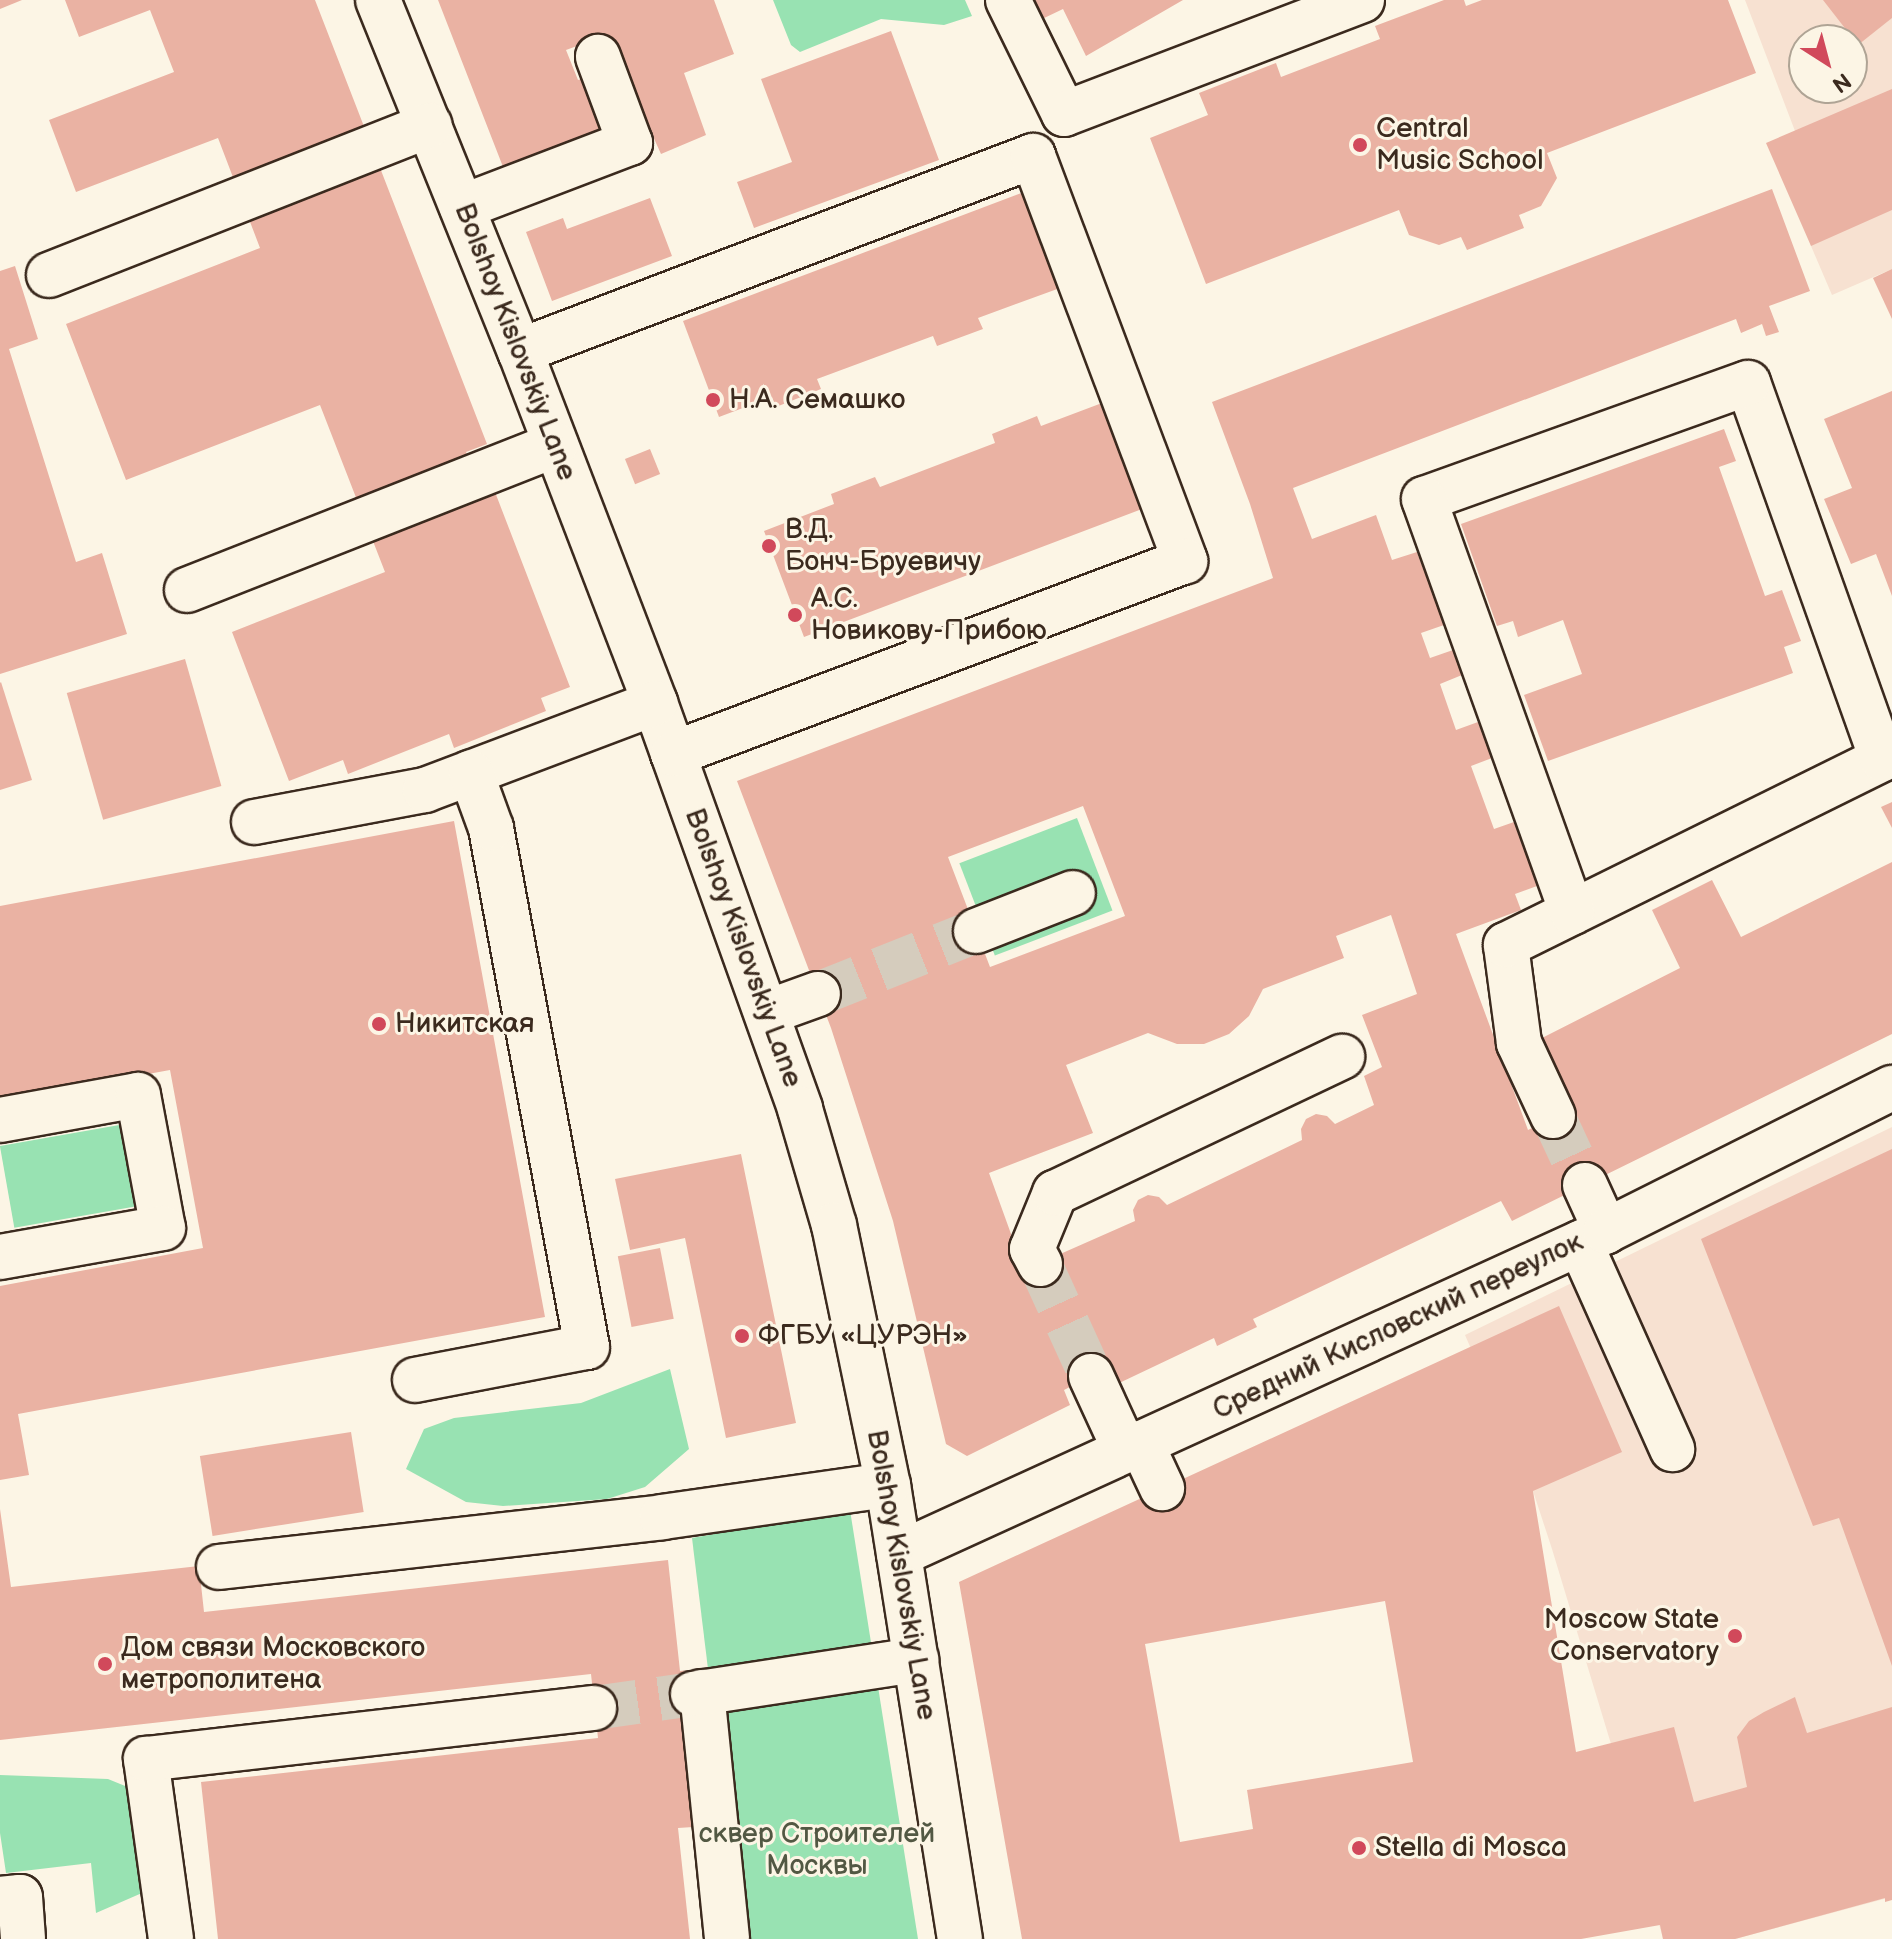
<!DOCTYPE html>
<meta charset="utf-8">
<style>
body{margin:0}
#map{position:relative;width:1892px;height:1939px;overflow:hidden;background:#fcf5e5;font-family:"Balsamiq Sans",sans-serif}
div>[style]{position:absolute}
.built>*{inset:0;background:#f7e1d1}
.green>*{inset:0;background:#98e2b2;transform-origin:0 0}
.building>*{inset:0;background:#eab2a3;transform-origin:0 0}
.minor-tunnel>*{height:44px;margin-top:-22px;transform-origin:0;background:repeating-linear-gradient(90deg,#d5ccbd 0 44px,transparent 0 66px)}
.roads{filter:drop-shadow(2px 0 #3b2a1e) drop-shadow(-2px 0 #3b2a1e) drop-shadow(0 2px #3b2a1e) drop-shadow(0 -2px #3b2a1e)}
.minor>*{height:44px;margin:-22px;padding:0 22px;transform-origin:22px;border-radius:22px;background:#fcf5e5}
.dots>*{width:22px;height:22px;translate:-50% -50%;box-sizing:border-box;border:4px solid #fcf5e5;border-radius:50%}
span{translate:-50% -50%;white-space:nowrap;text-align:center;line-height:1.15;-webkit-text-stroke:6px #fcf5e5;paint-order:stroke}
.poi-label{font-size:28px;color:#3b2a1e}
.left{translate:0 -50%;text-align:left}
.right{translate:-100% -50%;text-align:right}
.street-label{font-size:28px;color:#3b2a1e}
.park-label{font-size:28px;color:#525843}
.north{position:absolute;left:1788px;top:24px;width:80px;height:80px;box-sizing:border-box;background:#fcf5e5;border:2px solid #afa495;border-radius:50%;rotate:144deg;font-size:22px;font-weight:700;line-height:32px;text-align:center;color:#3b2a1e}
.north::after{content:'';display:block;margin:auto;width:28px;height:36px;background:#d1495b;clip-path:polygon(50% 0,100% 100%,50% 72%,0 100%)}
</style>
<div id="map">
<div class="built">
<i style="clip-path:polygon(evenodd,1745px 0,1892px 0,1892px 269px,1832px 295px,1811px 246px,1795px 131px,1745px 0,1804px 40px,1852px 40px,1852px 88px,1804px 88px,1804px 40px)"></i>
<i style="clip-path:polygon(1892px 1127px,1892px 1900px,1884px 1899px,1735px 1939px,1663px 1939px,1611px 1744px,1552px 1549px,1533px 1491px,1465px 1335px)"></i>
</div>
<div class="green">
<i style="clip-path:polygon(773px 0,965px 0,972px 16px,944px 25px,881px 19px,800px 52px,791px 45px)"></i>
<i style="left:1077px;top:818px;width:99px;height:126px;rotate:69deg"></i>
<i style="left:125px;top:1124px;width:83px;height:127px;rotate:80deg"></i>
<i style="clip-path:polygon(670px 1369px,689px 1449px,645px 1487px,607px 1499px,503px 1506px,466px 1502px,406px 1469px,424px 1429px,454px 1418px,581px 1403px)"></i>
<i style="clip-path:polygon(850px 1510px,918px 1939px,741px 1939px,692px 1538px)"></i>
<i style="clip-path:polygon(0 1775px,108px 1779px,130px 1788px,142px 1893px,96px 1913px,91px 1863px,6px 1873px,0 1833px)"></i>
</div>
<div class="building">
<i style="clip-path:polygon(0 0,22px 0,0 9px)"></i>
<i style="clip-path:polygon(65px 0,315px 0,487px 444px,466px 452px,484px 496px,495px 492px,570px 687px,541px 698px,546px 711px,454px 748px,449px 734px,348px 774px,343px 760px,289px 781px,232px 632px,385px 572px,320px 405px,126px 480px,66px 324px,260px 248px,218px 138px,76px 192px,49px 120px,174px 72px,150px 10px,79px 37px)"></i>
<i style="clip-path:polygon(438px 0,714px 0,734px 54px,684px 73px,706px 135px,661px 154px,607px 35px,566px 50px,578px 80px,588px 77px,609px 131px,505px 172px)"></i>
<i style="clip-path:polygon(1030px 0,1183px 0,1086px 56px,1063px 9px,1040px 20px)"></i>
<i style="clip-path:polygon(1444px 0,1464px 0,1466px 6px,1482px 0,1728px 0,1756px 73px,1547px 153px,1557px 178px,1541px 206px,1519px 215px,1524px 228px,1467px 250px,1461px 237px,1439px 245px,1409px 235px,1399px 210px,1206px 284px,1150px 138px,1208px 115px,1199px 93px,1276px 63px,1281px 77px,1380px 39px,1375px 26px)"></i>
<i style="clip-path:polygon(1823px 0,1892px 0,1892px 18px,1858px 45px)"></i>
<i style="clip-path:polygon(891px 31px,939px 160px,754px 228px,737px 182px,792px 162px,761px 79px)"></i>
<i style="clip-path:polygon(1892px 89px,1892px 210px,1811px 246px,1766px 143px)"></i>
<i style="clip-path:polygon(evenodd,1772px 189px,1810px 291px,1769px 306px,1779px 332px,1766px 336px,1762px 324px,1741px 333px,1736px 319px,1293px 488px,1312px 539px,1376px 515px,1392px 560px,1417px 552px,1444px 625px,1421px 633px,1430px 658px,1453px 650px,1462px 675px,1440px 684px,1456px 730px,1478px 722px,1492px 758px,1471px 766px,1494px 829px,1514px 822px,1537px 886px,1515px 894px,1521px 910px,1456px 934px,1528px 1130px,1575px 1107px,1542px 1038px,1680px 968px,1652px 910px,1712px 880px,1741px 937px,1892px 862px,1892px 1034px,1512px 1221px,1501px 1201px,1253px 1319px,1257px 1327px,1217px 1346px,1214px 1338px,1115px 1385px,1107px 1368px,1064px 1390px,1070px 1405px,967px 1456px,946px 1444px,893px 1221px,831px 1028px,737px 781px,1273px 578px,1250px 504px,1212px 402px,1772px 189px,1083px 806px,1125px 916px,990px 967px,948px 857px,1083px 806px,1772px 189px,1391px 915px,1417px 994px,1362px 1015px,1382px 1067px,1364px 1076px,1374px 1105px,1335px 1124px,1327px 1116px,1316px 1114px,1306px 1119px,1301px 1129px,1302px 1140px,1167px 1205px,1159px 1197px,1148px 1195px,1138px 1200px,1133px 1210px,1135px 1221px,1024px 1270px,989px 1173px,1093px 1133px,1066px 1065px,1148px 1033px,1177px 1044px,1204px 1044px,1229px 1034px,1249px 1016px,1263px 989px,1344px 958px,1336px 936px,1391px 915px)"></i>
<i style="clip-path:polygon(1024px 192px,1060px 288px,978px 318px,983px 329px,937px 346px,933px 336px,817px 379px,821px 389px,776px 407px,772px 397px,719px 417px,683px 321px)"></i>
<i style="clip-path:polygon(650px 198px,672px 256px,552px 301px,526px 232px,563px 218px,567px 229px)"></i>
<i style="clip-path:polygon(15px 266px,38px 339px,9px 349px,76px 562px,102px 553px,127px 634px,0 674px,0 271px)"></i>
<i style="clip-path:polygon(1892px 269px,1892px 319px,1873px 278px)"></i>
<i style="clip-path:polygon(1892px 391px,1892px 596px,1876px 554px,1851px 564px,1824px 499px,1852px 488px,1824px 419px)"></i>
<i style="clip-path:polygon(1102px 403px,1142px 509px,804px 637px,764px 531px,834px 504px,831px 494px,875px 477px,880px 487px,995px 443px,992px 434px,1037px 416px,1041px 426px)"></i>
<i style="clip-path:polygon(1724px 429px,1736px 461px,1719px 467px,1765px 596px,1782px 590px,1801px 641px,1784px 647px,1793px 673px,1548px 761px,1524px 695px,1582px 674px,1563px 620px,1518px 637px,1513px 621px,1497px 626px,1461px 524px)"></i>
<i style="left:650px;top:449px;width:27px;height:27px;rotate:68deg"></i>
<i style="left:185px;top:659px;width:132px;height:123px;rotate:74deg"></i>
<i style="clip-path:polygon(1px 682px,32px 780px,0 790px,0 683px)"></i>
<i style="clip-path:polygon(1892px 802px,1892px 828px,1881px 807px)"></i>
<i style="clip-path:polygon(454px 821px,545px 1317px,18px 1414px,29px 1475px,0 1480px,0 1286px,203px 1248px,170px 1070px,0 1101px,0 906px)"></i>
<i style="clip-path:polygon(1892px 1149px,1892px 1666px,1839px 1518px,1813px 1526px,1701px 1239px)"></i>
<i style="clip-path:polygon(741px 1154px,796px 1423px,726px 1438px,685px 1238px,630px 1250px,615px 1179px)"></i>
<i style="left:660px;top:1248px;width:72px;height:43px;rotate:79deg"></i>
<i style="clip-path:polygon(evenodd,1559px 1306px,1622px 1452px,1533px 1491px,1576px 1752px,1674px 1727px,1694px 1802px,1747px 1787px,1737px 1737px,1749px 1721px,1764px 1712px,1795px 1697px,1807px 1733px,1892px 1707px,1892px 1900px,1885px 1902px,1885px 1898px,1735px 1939px,1663px 1939px,1660px 1925px,1581px 1939px,1022px 1939px,959px 1582px,1559px 1306px,1385px 1601px,1413px 1762px,1247px 1790px,1253px 1829px,1180px 1842px,1145px 1644px,1385px 1601px)"></i>
<i style="left:351px;top:1432px;width:81px;height:153px;rotate:81deg"></i>
<i style="clip-path:polygon(0 1509px,11px 1587px,199px 1566px,204px 1612px,668px 1560px,680px 1671px,690px 1670px,708px 1826px,678px 1828px,690px 1939px,218px 1939px,201px 1782px,598px 1738px,591px 1674px,0 1740px)"></i>
</div>
<div class="minor-tunnel">
<i style="left:818px;top:994px;width:170px;rotate:-21.7deg"></i>
<i style="left:1553px;top:1116px;width:76px;rotate:65.1deg"></i>
<i style="left:1040px;top:1264px;width:123px;rotate:65.5deg"></i>
<i style="left:594px;top:1708px;width:100px;rotate:-8deg"></i>
</div>
<div class="roads">
<div class="minor">
<i style="left:378px;top:0;width:379px;rotate:68deg"></i>
<i style="left:520px;top:351px;width:377px;rotate:69deg"></i>
<i style="left:655px;top:703px;width:431px;rotate:70.3deg"></i>
<i style="left:800px;top:1109px;width:121px;rotate:73.7deg"></i>
<i style="left:834px;top:1225px;width:266px;rotate:78.3deg"></i>
<i style="left:888px;top:1485px;width:460px;rotate:81deg"></i>
<i style="left:1008px;top:0;width:127px;rotate:63.8deg"></i>
<i style="left:1064px;top:114px;width:319px;rotate:-20.9deg"></i>
<i style="left:462px;top:207px;width:180px;rotate:-20.9deg"></i>
<i style="left:630px;top:143px;width:92px;rotate:-110.4deg"></i>
<i style="left:49px;top:275px;width:409px;rotate:-21.5deg"></i>
<i style="left:520px;top:351px;width:549px;rotate:-20.81deg"></i>
<i style="left:1033px;top:156px;width:433px;rotate:69.4deg"></i>
<i style="left:1185px;top:561px;width:547px;rotate:159.35deg"></i>
<i style="left:187px;top:590px;width:396px;rotate:-21.5deg"></i>
<i style="left:254px;top:822px;width:174px;rotate:-10.6deg"></i>
<i style="left:425px;top:790px;width:246px;rotate:-20.7deg"></i>
<i style="left:976px;top:931px;width:104px;rotate:-21.4deg"></i>
<i style="left:768px;top:1012px;width:53px;rotate:-19.8deg"></i>
<i style="left:1553px;top:1116px;width:81px;rotate:-115deg"></i>
<i style="left:1519px;top:1043px;width:99px;rotate:-97.6deg"></i>
<i style="left:1506px;top:945px;width:419px;rotate:-26.3deg"></i>
<i style="left:1882px;top:759px;width:399px;rotate:-109.6deg"></i>
<i style="left:1748px;top:383px;width:344px;rotate:160.3deg"></i>
<i style="left:1424px;top:499px;width:439px;rotate:70.3deg"></i>
<i style="left:0;top:1120px;width:140px;rotate:-10.3deg"></i>
<i style="left:138px;top:1095px;width:135px;rotate:79.4deg"></i>
<i style="left:163px;top:1228px;width:166px;rotate:169.9deg"></i>
<i style="left:1585px;top:1185px;width:51px;rotate:65.5deg"></i>
<i style="left:1580px;top:1243px;width:226px;rotate:65.9deg"></i>
<i style="left:1040px;top:1264px;width:17px;rotate:-118deg"></i>
<i style="left:1032px;top:1249px;width:61px;rotate:-67.7deg"></i>
<i style="left:1055px;top:1193px;width:318px;rotate:-25.4deg"></i>
<i style="left:1091px;top:1376px;width:81px;rotate:65.3deg"></i>
<i style="left:415px;top:1380px;width:175px;rotate:-10.9deg"></i>
<i style="left:587px;top:1347px;width:528px;rotate:-100.48deg"></i>
<i style="left:491px;top:828px;width:59px;rotate:-110deg"></i>
<i style="left:1141px;top:1443px;width:50px;rotate:65deg"></i>
<i style="left:899px;top:1554px;width:777px;rotate:-24.55deg"></i>
<i style="left:1606px;top:1231px;width:320px;rotate:-26.6deg"></i>
<i style="left:219px;top:1567px;width:446px;rotate:-6.4deg"></i>
<i style="left:662px;top:1517px;width:228px;rotate:-8.1deg"></i>
<i style="left:702px;top:1692px;width:248px;rotate:84.2deg"></i>
<i style="left:693px;top:1694px;width:226px;rotate:-8.7deg"></i>
<i style="left:0;top:1899px;width:20px;rotate:-6deg"></i>
<i style="left:20px;top:1897px;width:42px;rotate:85.9deg"></i>
<i style="left:171px;top:1939px;width:182px;rotate:-97.9deg"></i>
<i style="left:146px;top:1759px;width:451px;rotate:-6.5deg"></i>
</div>
</div>
<div class="dots">
<i style="left:1360px;top:145px;background:#d1495b"></i>
<i style="left:713px;top:400px;background:#d1495b"></i>
<i style="left:769px;top:546px;background:#d1495b"></i>
<i style="left:795px;top:615px;background:#d1495b"></i>
<i style="left:379px;top:1024px;background:#d1495b"></i>
<i style="left:742px;top:1336px;background:#d1495b"></i>
<i style="left:1735px;top:1636px;background:#d1495b"></i>
<i style="left:105px;top:1664px;background:#d1495b"></i>
<i style="left:1359px;top:1848px;background:#d1495b"></i>
</div>
<div class="poi-label">
<span class="left" style="left:1376px;top:145px">Central<br>Music School</span>
<span class="left" style="left:729px;top:400px">Н.А. Семашко</span>
<span class="left" style="left:785px;top:546px">В.Д.<br>Бонч-Бруевичу</span>
<span class="left" style="left:811px;top:615px">А.С.<br>Новикову-Прибою</span>
<span class="left" style="left:395px;top:1024px">Никитская</span>
<span class="left" style="left:758px;top:1336px">ФГБУ «ЦУРЭН»</span>
<span class="right" style="left:1719px;top:1636px">Moscow State<br>Conservatory</span>
<span class="left" style="left:121px;top:1664px">Дом связи Московского<br>метрополитена</span>
<span class="left" style="left:1375px;top:1848px">Stella di Mosca</span>
</div>
<div class="street-label">
<span style="left:515px;top:342px;rotate:69deg">Bolshoy Kislovskiy Lane</span>
<span style="left:743px;top:948px;rotate:70deg">Bolshoy Kislovskiy Lane</span>
<span style="left:1398px;top:1326px;rotate:-25deg">Средний Кисловский переулок</span>
<span style="left:901px;top:1575px;rotate:80deg">Bolshoy Kislovskiy Lane</span>
</div>
<div class="park-label">
<span style="left:817px;top:1850px">сквер Строителей<br>Москвы</span>
</div>
<div class="north">N</div>
</div>
